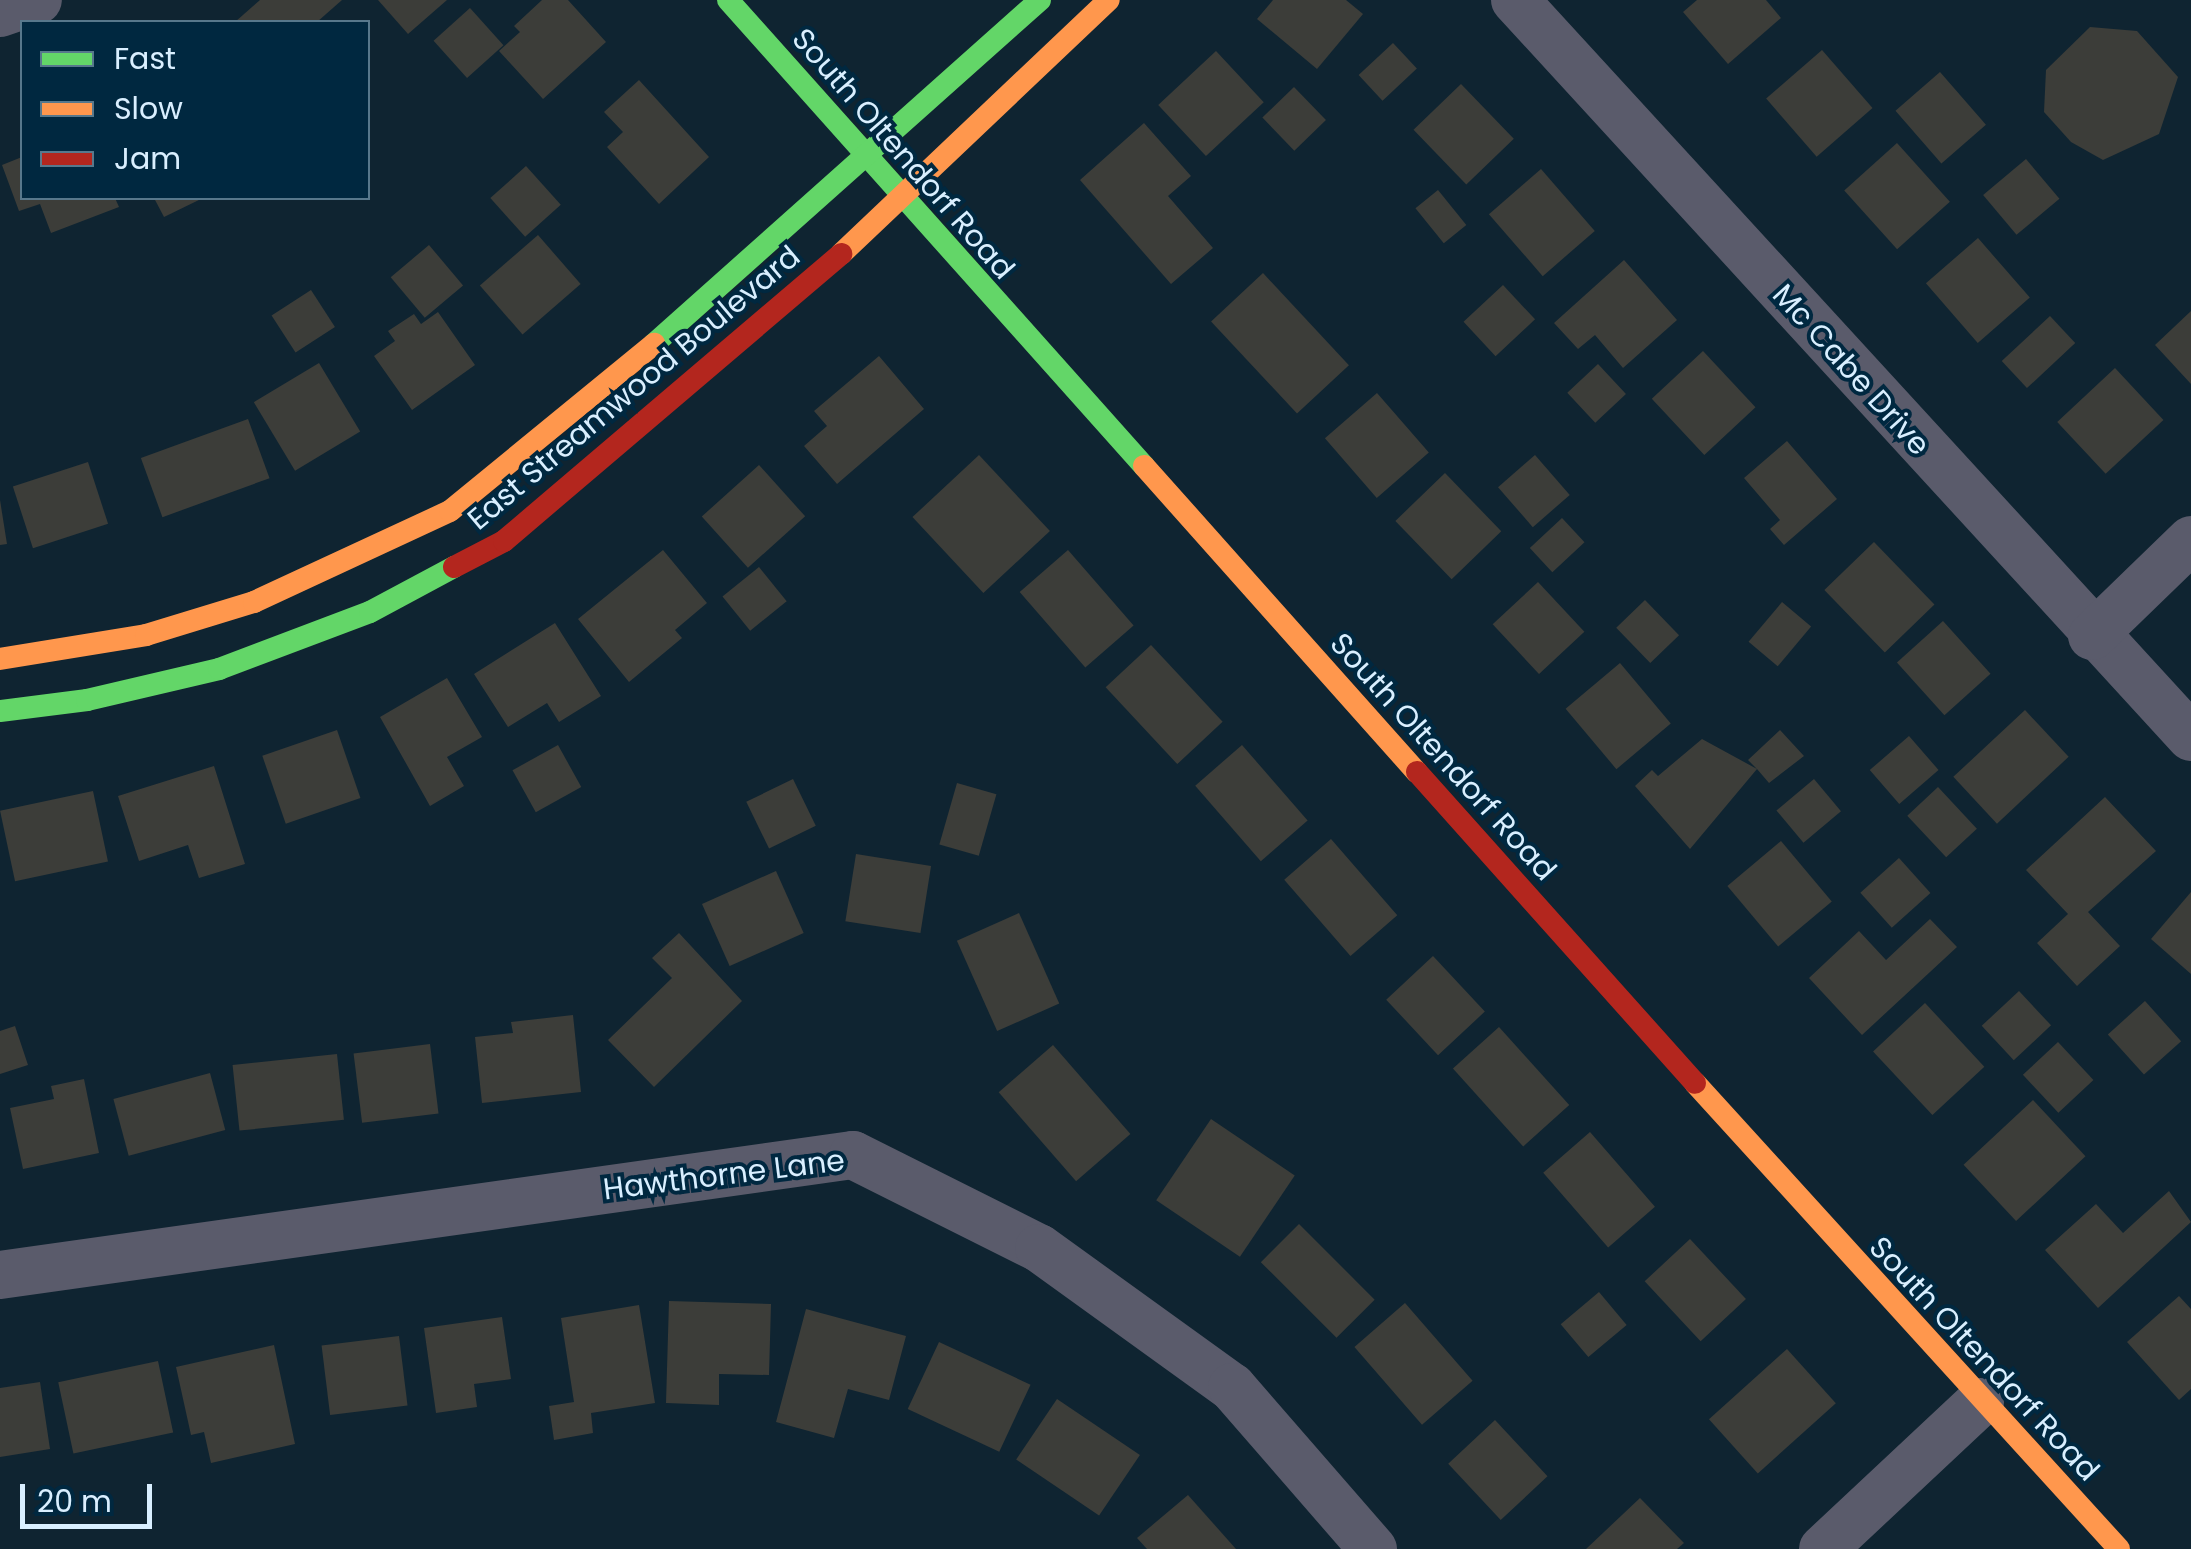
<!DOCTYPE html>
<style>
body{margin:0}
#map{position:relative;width:2191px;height:1549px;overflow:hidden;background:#0f2431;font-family:Poppins,sans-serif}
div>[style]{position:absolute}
.building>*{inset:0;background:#3c3d39;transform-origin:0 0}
.street>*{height:48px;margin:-24px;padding:0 24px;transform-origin:24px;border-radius:24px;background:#5a5b6b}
.fast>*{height:22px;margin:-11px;padding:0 11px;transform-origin:11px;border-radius:11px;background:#63d668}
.slow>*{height:22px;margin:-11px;padding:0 11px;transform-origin:11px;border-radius:11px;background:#ff974d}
.jam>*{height:22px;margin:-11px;padding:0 11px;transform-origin:11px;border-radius:11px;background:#b3261e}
span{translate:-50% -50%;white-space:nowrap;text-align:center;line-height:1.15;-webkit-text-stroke:8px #002840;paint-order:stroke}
.street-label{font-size:30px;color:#d9efff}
.legend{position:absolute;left:20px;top:20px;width:350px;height:180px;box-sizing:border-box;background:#002840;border:2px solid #57788c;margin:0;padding:12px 18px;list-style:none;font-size:30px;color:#d9efff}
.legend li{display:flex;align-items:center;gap:20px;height:50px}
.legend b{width:50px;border:2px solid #57788c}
.scale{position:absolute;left:20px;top:1484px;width:132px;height:45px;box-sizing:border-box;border:5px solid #d9efff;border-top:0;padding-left:12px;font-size:30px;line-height:35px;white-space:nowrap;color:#d9efff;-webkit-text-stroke:8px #002840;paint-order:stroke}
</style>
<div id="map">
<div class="building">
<i style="clip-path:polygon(260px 0,342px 0,317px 22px,235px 22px)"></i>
<i style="clip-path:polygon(378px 0,447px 0,408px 34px)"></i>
<i style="clip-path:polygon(542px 0,568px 0,606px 42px,543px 99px,499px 51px,520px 32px,514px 26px)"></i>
<i style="clip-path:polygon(1273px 0,1346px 0,1363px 14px,1317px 69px,1257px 19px)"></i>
<i style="clip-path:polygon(1697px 0,1766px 0,1781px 18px,1728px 64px,1683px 12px)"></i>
<i style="left:470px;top:8px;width:50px;height:49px;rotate:48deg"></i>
<i style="clip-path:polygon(2090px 27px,2137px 31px,2178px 77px,2159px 134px,2103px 160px,2071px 142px,2044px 112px,2046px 70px)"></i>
<i style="left:1393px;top:43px;width:35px;height:47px;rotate:47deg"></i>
<i style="left:1822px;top:50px;width:77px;height:74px;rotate:49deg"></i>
<i style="left:1216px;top:51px;width:70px;height:79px;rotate:47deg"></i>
<i style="left:1940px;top:72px;width:70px;height:59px;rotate:49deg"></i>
<i style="clip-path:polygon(639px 80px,709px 157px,659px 204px,607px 147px,623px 132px,604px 112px)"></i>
<i style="left:1461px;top:84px;width:76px;height:66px;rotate:46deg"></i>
<i style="left:1294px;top:87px;width:46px;height:44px;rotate:46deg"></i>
<i style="clip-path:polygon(1144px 123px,1191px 176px,1168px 196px,1213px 248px,1171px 284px,1080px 180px)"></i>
<i style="left:1897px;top:143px;width:79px;height:71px;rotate:48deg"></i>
<i style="clip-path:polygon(22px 157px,22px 198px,115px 198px,119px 207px,51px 233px,40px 204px,19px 211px,2px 165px)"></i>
<i style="left:2026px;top:159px;width:52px;height:56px;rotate:50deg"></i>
<i style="left:526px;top:166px;width:52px;height:48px;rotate:48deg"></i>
<i style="left:1541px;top:169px;width:82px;height:69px;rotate:49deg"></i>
<i style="left:1438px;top:190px;width:45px;height:29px;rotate:51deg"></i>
<i style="clip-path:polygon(154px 198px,203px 198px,164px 217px)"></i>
<i style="left:538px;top:235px;width:65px;height:77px;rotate:49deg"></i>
<i style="left:1978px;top:238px;width:79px;height:69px;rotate:49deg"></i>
<i style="left:429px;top:245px;width:53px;height:50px;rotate:50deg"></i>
<i style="clip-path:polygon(1624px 260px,1677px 320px,1623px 368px,1595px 335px,1578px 349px,1554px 323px)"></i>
<i style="left:1263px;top:273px;width:126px;height:71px;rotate:47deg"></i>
<i style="left:1503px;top:285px;width:47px;height:54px;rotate:47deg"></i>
<i style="left:311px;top:290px;width:44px;height:47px;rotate:57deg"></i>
<i style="clip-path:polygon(2191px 311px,2191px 384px,2155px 345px)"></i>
<i style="clip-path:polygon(438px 312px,475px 365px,412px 410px,374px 356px,395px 341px,388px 331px,414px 314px,421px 324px)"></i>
<i style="left:2050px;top:316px;width:37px;height:66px;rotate:47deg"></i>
<i style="left:1703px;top:351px;width:77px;height:70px;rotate:47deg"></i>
<i style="clip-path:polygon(879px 356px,924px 409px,837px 484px,804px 446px,827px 426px,814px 411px)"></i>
<i style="left:319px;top:363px;width:80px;height:76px;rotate:59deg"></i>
<i style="left:1598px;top:364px;width:41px;height:42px;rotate:47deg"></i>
<i style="left:2115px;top:368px;width:71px;height:79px;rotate:47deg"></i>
<i style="left:1377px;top:393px;width:79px;height:69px;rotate:49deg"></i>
<i style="left:248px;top:419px;width:63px;height:114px;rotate:70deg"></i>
<i style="clip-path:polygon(1787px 441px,1837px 499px,1784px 545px,1770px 529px,1780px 520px,1744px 478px)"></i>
<i style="left:979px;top:455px;width:104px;height:91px;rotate:47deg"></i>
<i style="left:1535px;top:455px;width:53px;height:49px;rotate:49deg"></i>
<i style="left:88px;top:462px;width:65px;height:79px;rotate:72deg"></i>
<i style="left:759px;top:465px;width:69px;height:77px;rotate:48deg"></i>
<i style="left:1445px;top:473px;width:81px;height:69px;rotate:46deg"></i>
<i style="clip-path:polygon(0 500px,7px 544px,0 545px)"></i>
<i style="left:1562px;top:518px;width:33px;height:44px;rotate:47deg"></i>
<i style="left:1874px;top:542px;width:87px;height:69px;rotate:46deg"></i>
<i style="clip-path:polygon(663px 550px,707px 603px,675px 630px,682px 638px,629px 682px,578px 619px)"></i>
<i style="left:1068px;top:550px;width:100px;height:64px;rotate:49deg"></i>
<i style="left:759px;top:567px;width:44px;height:47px;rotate:51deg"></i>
<i style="left:1538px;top:582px;width:68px;height:62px;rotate:47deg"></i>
<i style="left:1645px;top:600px;width:49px;height:40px;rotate:46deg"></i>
<i style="left:1782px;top:602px;width:38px;height:52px;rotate:40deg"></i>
<i style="left:1943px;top:621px;width:71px;height:62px;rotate:48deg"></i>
<i style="clip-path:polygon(555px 623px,601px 696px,559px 722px,547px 703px,508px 727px,474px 674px)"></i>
<i style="left:1151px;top:645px;width:105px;height:62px;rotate:47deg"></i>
<i style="left:1620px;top:663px;width:79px;height:71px;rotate:50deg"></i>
<i style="clip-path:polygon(447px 678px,482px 737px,447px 757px,464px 786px,430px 806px,380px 717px)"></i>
<i style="left:2025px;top:710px;width:64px;height:98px;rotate:47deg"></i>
<i style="left:337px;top:730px;width:72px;height:79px;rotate:71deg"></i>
<i style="clip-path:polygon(1780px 730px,1804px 756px,1769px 783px,1757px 769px,1690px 849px,1635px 786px,1652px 770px,1658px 776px,1702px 739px,1757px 769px,1748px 760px)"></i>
<i style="left:1909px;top:736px;width:45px;height:52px;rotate:49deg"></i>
<i style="left:558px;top:745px;width:48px;height:52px;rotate:61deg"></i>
<i style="left:1242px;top:745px;width:100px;height:62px;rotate:49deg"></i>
<i style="clip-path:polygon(214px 766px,245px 864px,199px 878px,188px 845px,139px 861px,118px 796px)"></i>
<i style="left:793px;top:779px;width:52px;height:52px;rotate:64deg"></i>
<i style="left:1814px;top:779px;width:42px;height:49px;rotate:50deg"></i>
<i style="left:957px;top:783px;width:41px;height:64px;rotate:16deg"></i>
<i style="left:1938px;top:787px;width:57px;height:42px;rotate:47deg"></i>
<i style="left:93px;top:791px;width:72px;height:95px;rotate:78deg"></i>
<i style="clip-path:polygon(2105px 797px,2156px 851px,2088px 912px,2120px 946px,2077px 986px,2037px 943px,2068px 914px,2026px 870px)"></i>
<i style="left:1331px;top:839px;width:101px;height:62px;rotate:49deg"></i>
<i style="left:1781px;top:841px;width:79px;height:70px;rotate:50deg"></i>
<i style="left:856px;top:854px;width:76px;height:68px;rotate:9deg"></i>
<i style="left:1899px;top:858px;width:47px;height:52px;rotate:48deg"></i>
<i style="left:776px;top:871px;width:68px;height:81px;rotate:66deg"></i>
<i style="clip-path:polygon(2191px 892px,2191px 974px,2151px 939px)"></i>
<i style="left:1019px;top:913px;width:99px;height:68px;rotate:66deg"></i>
<i style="clip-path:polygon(1930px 919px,1957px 947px,1862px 1035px,1809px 978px,1859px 931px,1886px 960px)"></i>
<i style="clip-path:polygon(679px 933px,742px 1001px,654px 1087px,608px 1040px,672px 978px,652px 958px)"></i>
<i style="left:1433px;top:956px;width:76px;height:64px;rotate:47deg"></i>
<i style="left:2019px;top:991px;width:47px;height:51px;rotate:47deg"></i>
<i style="left:2145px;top:1001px;width:54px;height:50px;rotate:48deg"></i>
<i style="left:1925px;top:1003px;width:87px;height:71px;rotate:47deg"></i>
<i style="clip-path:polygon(573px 1015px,581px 1092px,482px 1103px,475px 1037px,513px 1033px,511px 1022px)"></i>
<i style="clip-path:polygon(15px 1026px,28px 1065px,0 1074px,0 1031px)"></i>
<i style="left:1499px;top:1027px;width:105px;height:62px;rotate:48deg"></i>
<i style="left:2058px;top:1042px;width:52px;height:48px;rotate:47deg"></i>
<i style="left:430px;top:1044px;width:70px;height:77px;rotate:83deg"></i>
<i style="left:1053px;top:1045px;width:118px;height:72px;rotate:49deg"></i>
<i style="left:337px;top:1054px;width:66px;height:105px;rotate:84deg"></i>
<i style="left:210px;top:1073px;width:59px;height:100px;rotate:75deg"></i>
<i style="clip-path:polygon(84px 1079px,99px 1153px,23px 1169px,10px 1108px,54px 1099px,51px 1086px)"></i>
<i style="left:2033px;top:1100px;width:77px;height:95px;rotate:47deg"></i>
<i style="left:1211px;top:1119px;width:101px;height:98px;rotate:34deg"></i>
<i style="left:1590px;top:1132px;width:99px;height:62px;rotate:49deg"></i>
<i style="clip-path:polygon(2169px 1191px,2191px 1222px,2098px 1308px,2045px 1250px,2096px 1204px,2123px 1233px)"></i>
<i style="left:1299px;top:1224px;width:107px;height:54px;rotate:45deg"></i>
<i style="left:1690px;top:1239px;width:82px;height:62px;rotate:47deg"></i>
<i style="left:1599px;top:1292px;width:43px;height:50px;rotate:50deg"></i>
<i style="clip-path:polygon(2179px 1296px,2191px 1309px,2191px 1389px,2179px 1400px,2127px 1342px)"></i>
<i style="clip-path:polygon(669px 1301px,771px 1304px,769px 1375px,719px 1374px,719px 1405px,666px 1403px)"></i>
<i style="left:1405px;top:1303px;width:103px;height:67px;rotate:49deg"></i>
<i style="clip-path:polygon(639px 1305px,655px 1403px,591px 1413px,593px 1433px,554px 1440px,549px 1406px,574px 1402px,561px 1318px)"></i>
<i style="clip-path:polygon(806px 1309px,906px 1336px,889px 1400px,848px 1389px,834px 1438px,776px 1422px)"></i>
<i style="clip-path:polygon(502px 1317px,511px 1379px,474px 1384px,477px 1407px,436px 1413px,424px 1328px)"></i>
<i style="left:399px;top:1336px;width:70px;height:78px;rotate:83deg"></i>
<i style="left:939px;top:1342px;width:101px;height:74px;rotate:25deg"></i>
<i style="clip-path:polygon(274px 1345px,295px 1444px,211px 1463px,204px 1432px,191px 1435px,176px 1367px)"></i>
<i style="left:1787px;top:1349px;width:73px;height:105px;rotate:48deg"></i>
<i style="left:158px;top:1361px;width:73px;height:102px;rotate:78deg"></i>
<i style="clip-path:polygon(40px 1382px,50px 1449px,0 1457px,0 1388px)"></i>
<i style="left:1057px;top:1399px;width:100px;height:73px;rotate:34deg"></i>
<i style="left:1495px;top:1420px;width:77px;height:64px;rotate:47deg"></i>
<i style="clip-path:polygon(1188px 1495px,1236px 1549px,1147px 1549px,1137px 1538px)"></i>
<i style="clip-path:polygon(1640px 1498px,1684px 1543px,1677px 1549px,1586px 1549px)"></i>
</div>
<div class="street">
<i style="left:1515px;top:0;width:1000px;rotate:47.47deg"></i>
<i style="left:0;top:13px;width:40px;rotate:-18.9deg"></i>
<i style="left:2092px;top:636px;width:138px;rotate:-44.1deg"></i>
<i style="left:0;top:1275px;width:861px;rotate:-8.01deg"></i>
<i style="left:853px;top:1155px;width:208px;rotate:26.6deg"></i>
<i style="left:1039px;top:1248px;width:238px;rotate:35.8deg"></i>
<i style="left:1232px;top:1387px;width:215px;rotate:49deg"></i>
<i style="left:1823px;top:1549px;width:215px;rotate:-43.1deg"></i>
</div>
<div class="fast">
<i style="left:728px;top:0;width:625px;rotate:48.24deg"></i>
<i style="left:654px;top:344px;width:517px;rotate:-41.71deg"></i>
<i style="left:0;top:711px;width:88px;rotate:-7.2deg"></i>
<i style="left:87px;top:700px;width:136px;rotate:-13.2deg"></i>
<i style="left:219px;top:669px;width:161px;rotate:-20.7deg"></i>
<i style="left:370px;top:612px;width:95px;rotate:-28.2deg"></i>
</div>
<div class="slow">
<i style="left:841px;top:254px;width:369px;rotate:-43.5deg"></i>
<i style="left:1144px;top:466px;width:410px;rotate:48.3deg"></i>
<i style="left:0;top:659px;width:148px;rotate:-9.3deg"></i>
<i style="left:146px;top:635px;width:113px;rotate:-17deg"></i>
<i style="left:254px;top:602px;width:216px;rotate:-24.9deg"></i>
<i style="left:450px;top:511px;width:264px;rotate:-39.3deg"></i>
<i style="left:1695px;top:1083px;width:630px;rotate:47.7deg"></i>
</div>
<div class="jam">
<i style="left:454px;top:567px;width:56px;rotate:-27.5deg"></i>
<i style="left:504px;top:541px;width:443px;rotate:-40.4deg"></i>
<i style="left:1417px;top:772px;width:417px;rotate:48.2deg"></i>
</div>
<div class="street-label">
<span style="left:903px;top:154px;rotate:49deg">South Oltendorf Road</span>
<span style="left:1851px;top:370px;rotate:48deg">Mc Cabe Drive</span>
<span style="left:634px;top:388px;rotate:-40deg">East Streamwood Boulevard</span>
<span style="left:1443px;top:757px;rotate:48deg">South Oltendorf Road</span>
<span style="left:724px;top:1175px;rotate:-7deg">Hawthorne Lane</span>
<span style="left:1984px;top:1359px;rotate:47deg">South Oltendorf Road</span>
</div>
<ul class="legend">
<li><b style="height:12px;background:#63d668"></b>Fast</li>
<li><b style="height:12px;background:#ff974d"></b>Slow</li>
<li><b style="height:12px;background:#b3261e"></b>Jam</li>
</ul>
<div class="scale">20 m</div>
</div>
